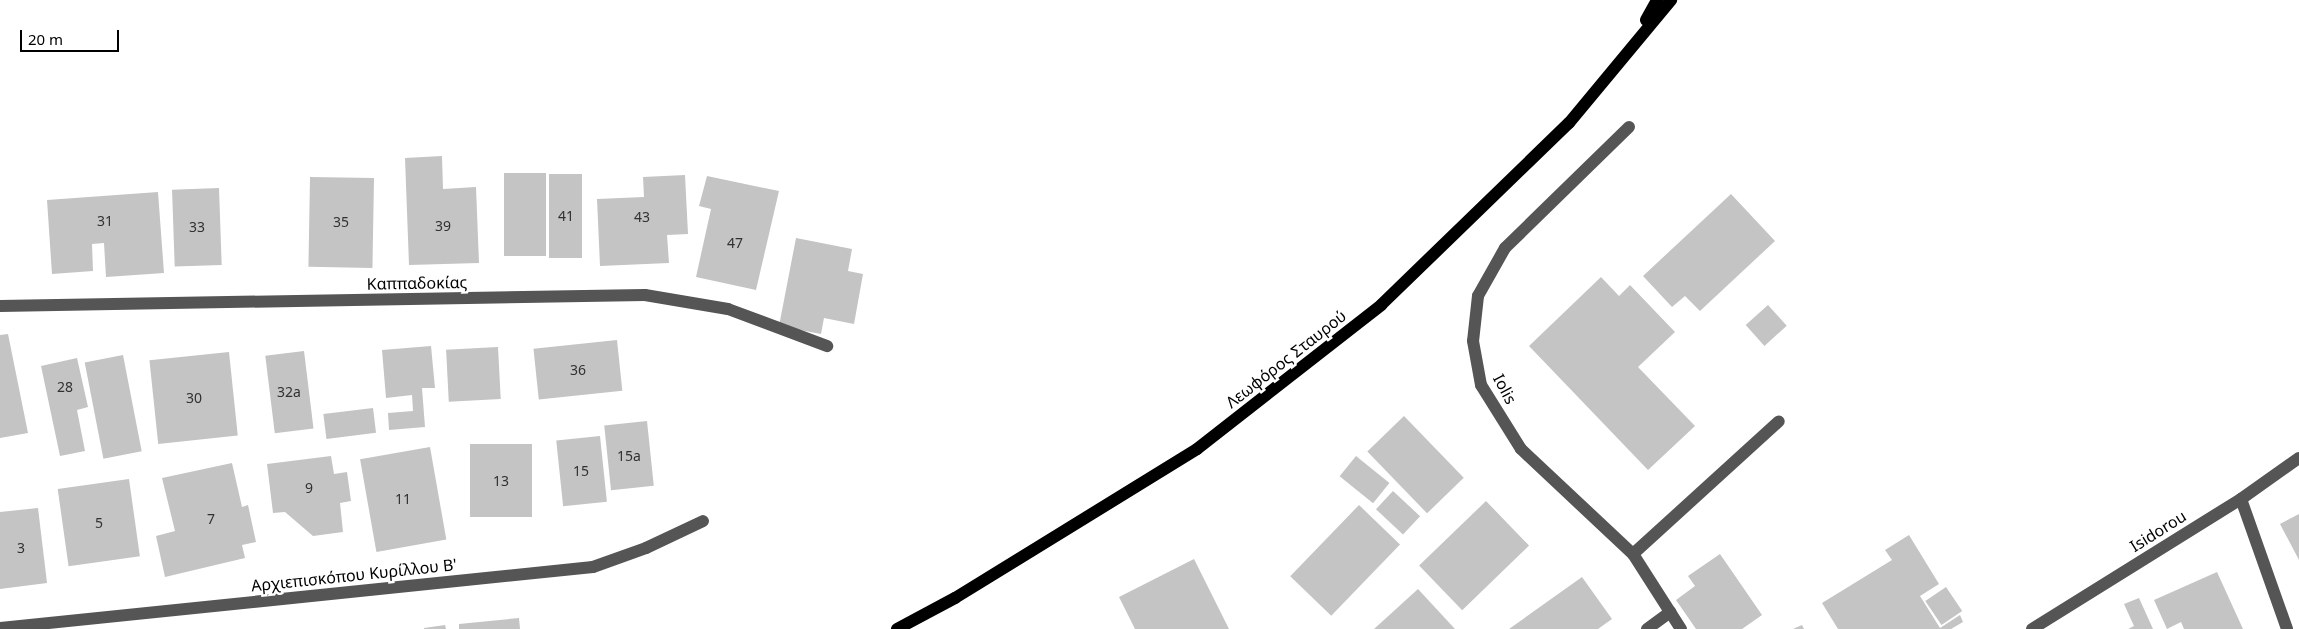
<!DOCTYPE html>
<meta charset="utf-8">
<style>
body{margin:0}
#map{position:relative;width:2299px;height:629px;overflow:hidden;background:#fff;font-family:"Noto Sans",sans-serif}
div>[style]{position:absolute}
.building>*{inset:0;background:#c4c4c4;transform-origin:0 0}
.minor>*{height:12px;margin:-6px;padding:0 6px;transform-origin:6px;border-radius:6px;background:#555}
.major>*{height:12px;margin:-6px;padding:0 6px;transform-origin:6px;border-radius:6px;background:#000}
span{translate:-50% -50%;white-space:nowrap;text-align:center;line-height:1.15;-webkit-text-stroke:5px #fff;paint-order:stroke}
.number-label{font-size:14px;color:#313131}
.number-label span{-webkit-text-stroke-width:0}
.street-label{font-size:16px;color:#000}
.scale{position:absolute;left:20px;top:30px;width:99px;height:22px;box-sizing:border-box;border:2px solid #000;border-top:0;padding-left:6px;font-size:15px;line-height:18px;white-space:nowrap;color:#000;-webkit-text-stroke:4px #fff;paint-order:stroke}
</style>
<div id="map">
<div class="building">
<i style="clip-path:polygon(442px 156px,443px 189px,476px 187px,479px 263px,409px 265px,405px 158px)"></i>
<i style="left:504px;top:173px;width:42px;height:83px"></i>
<i style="left:549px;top:174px;width:33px;height:84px"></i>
<i style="clip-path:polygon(685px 175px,688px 234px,667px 235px,669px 263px,600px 266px,597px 199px,644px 197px,643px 177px)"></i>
<i style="clip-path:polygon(707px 176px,779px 191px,756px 290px,696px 277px,711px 209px,699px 206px)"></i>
<i style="left:374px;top:178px;width:90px;height:64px;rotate:91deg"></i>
<i style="left:219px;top:188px;width:77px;height:47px;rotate:88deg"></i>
<i style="clip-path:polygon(158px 192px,164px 273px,106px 277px,104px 243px,92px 244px,93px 271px,52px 274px,47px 200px)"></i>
<i style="clip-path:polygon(1731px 194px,1775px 241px,1700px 311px,1685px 296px,1672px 307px,1643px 276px)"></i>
<i style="clip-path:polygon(796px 238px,852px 249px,848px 271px,863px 274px,854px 324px,824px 318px,821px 334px,779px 326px)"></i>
<i style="clip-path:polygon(1601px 277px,1619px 296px,1630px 285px,1675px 332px,1638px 367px,1695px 426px,1648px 470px,1529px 346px)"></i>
<i style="left:1768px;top:305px;width:28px;height:30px;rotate:48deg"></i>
<i style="clip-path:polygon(8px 334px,28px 433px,0 438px,0 335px)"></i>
<i style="left:617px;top:340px;width:51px;height:84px;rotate:84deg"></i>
<i style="clip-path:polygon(431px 346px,435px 388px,422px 388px,425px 427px,389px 430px,388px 413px,413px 411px,412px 395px,386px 398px,382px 350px)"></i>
<i style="left:498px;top:347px;width:52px;height:52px;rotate:87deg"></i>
<i style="left:304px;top:351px;width:78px;height:39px;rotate:83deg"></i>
<i style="left:229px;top:352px;width:84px;height:80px;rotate:84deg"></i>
<i style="left:123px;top:355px;width:98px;height:39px;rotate:79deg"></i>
<i style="clip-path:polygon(77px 358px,88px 407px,77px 410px,85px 451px,60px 456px,41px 366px)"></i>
<i style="left:373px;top:408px;width:25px;height:50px;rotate:83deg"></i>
<i style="left:1404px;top:416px;width:86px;height:51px;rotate:46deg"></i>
<i style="left:647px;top:421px;width:65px;height:43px;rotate:84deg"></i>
<i style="left:600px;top:436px;width:66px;height:44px;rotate:84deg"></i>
<i style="left:532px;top:444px;width:73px;height:62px;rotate:90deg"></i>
<i style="left:430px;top:447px;width:94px;height:71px;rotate:80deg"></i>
<i style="clip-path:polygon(331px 456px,334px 474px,347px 472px,351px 501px,340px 503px,343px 532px,313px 536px,285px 512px,273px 513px,267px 464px)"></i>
<i style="left:1356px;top:456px;width:43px;height:26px;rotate:39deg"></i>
<i style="clip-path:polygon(232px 463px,242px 507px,248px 505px,256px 542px,242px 545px,245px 558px,165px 577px,156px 536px,175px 531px,162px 478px)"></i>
<i style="left:129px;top:479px;width:78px;height:72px;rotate:82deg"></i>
<i style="left:1393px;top:491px;width:37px;height:25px;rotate:43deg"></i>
<i style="left:1486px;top:501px;width:62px;height:93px;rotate:46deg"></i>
<i style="left:1359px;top:505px;width:57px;height:99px;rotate:44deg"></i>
<i style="clip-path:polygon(38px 508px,47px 583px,0 589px,0 512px)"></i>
<i style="clip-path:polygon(2299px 514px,2299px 560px,2280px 524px)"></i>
<i style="clip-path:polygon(1909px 535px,1939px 584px,1920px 596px,1940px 628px,1960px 615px,1963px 622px,1951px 629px,1838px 629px,1822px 603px,1892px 560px,1885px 550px)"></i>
<i style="clip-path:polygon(1720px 554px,1762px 615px,1742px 629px,1696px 629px,1676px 600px,1695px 586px,1688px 576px)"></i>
<i style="clip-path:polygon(1194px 559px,1229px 629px,1135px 629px,1119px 597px)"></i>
<i style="clip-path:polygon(2217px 572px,2243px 629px,2184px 629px,2181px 622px,2167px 629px,2154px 600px)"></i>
<i style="clip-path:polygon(1582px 577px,1612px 619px,1598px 629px,1509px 629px)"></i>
<i style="left:1946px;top:587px;width:29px;height:25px;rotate:56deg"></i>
<i style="clip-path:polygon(1418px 589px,1455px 629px,1374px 629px)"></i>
<i style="clip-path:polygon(2139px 598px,2153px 629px,2128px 629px,2134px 626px,2124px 604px)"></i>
<i style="clip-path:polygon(519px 618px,520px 629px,459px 629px,459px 624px)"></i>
<i style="clip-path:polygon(445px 625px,446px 629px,424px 629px,424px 628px)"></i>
<i style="clip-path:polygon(1802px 625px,1804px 629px,1793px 629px)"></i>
</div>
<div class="minor">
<i style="left:1629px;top:127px;width:173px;rotate:135.7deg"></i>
<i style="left:1505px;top:248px;width:55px;rotate:119.4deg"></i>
<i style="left:1478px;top:296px;width:45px;rotate:96.3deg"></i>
<i style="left:1473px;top:341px;width:45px;rotate:79.7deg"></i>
<i style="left:1481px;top:385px;width:75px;rotate:58deg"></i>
<i style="left:1521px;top:449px;width:154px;rotate:43.2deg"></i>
<i style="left:1633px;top:554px;width:89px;rotate:57.4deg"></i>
<i style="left:0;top:306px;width:645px;rotate:-0.98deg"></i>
<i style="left:645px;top:295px;width:84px;rotate:9.6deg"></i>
<i style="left:728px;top:309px;width:106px;rotate:20.5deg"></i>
<i style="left:2241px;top:499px;width:138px;rotate:70.5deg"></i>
<i style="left:1633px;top:554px;width:197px;rotate:-42.3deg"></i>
<i style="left:0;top:628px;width:596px;rotate:-5.87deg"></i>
<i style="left:593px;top:567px;width:56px;rotate:-19.7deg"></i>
<i style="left:646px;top:548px;width:63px;rotate:-25.3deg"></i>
<i style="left:1647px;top:629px;width:29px;rotate:-36deg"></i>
<i style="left:2032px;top:629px;width:246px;rotate:-31.9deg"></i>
<i style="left:2241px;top:499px;width:71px;rotate:-35.3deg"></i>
</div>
<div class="major">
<i style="left:1646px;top:20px;width:23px;rotate:-61deg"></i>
<i style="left:897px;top:629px;width:66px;rotate:-28.1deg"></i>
<i style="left:955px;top:598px;width:284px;rotate:-31.6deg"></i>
<i style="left:1197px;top:449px;width:234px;rotate:-38deg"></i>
<i style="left:1381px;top:305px;width:262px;rotate:-44.1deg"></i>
<i style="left:1569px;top:123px;width:160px;rotate:-50.3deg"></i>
</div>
<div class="number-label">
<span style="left:566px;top:216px">41</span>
<span style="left:642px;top:217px">43</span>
<span style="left:105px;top:221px">31</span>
<span style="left:341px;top:222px">35</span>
<span style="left:443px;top:226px">39</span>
<span style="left:197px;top:227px">33</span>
<span style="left:735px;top:243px">47</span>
<span style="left:578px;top:370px">36</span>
<span style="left:65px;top:387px">28</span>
<span style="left:289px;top:392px">32a</span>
<span style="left:194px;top:398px">30</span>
<span style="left:629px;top:456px">15a</span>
<span style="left:581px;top:471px">15</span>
<span style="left:501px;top:481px">13</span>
<span style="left:309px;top:488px">9</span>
<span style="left:403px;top:499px">11</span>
<span style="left:211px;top:519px">7</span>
<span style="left:99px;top:523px">5</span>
<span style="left:21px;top:548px">3</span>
</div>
<div class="street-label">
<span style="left:417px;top:283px;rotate:-1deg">Καππαδοκίας</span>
<span style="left:1286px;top:359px;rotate:-38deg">Λεωφόρος Σταυρού</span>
<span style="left:1505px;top:389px;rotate:62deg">Iolis</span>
<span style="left:2158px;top:531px;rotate:-32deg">Isidorou</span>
<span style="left:354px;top:575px;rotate:-6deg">Αρχιεπισκόπου Κυρίλλου Β'</span>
</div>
<div class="scale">20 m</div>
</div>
